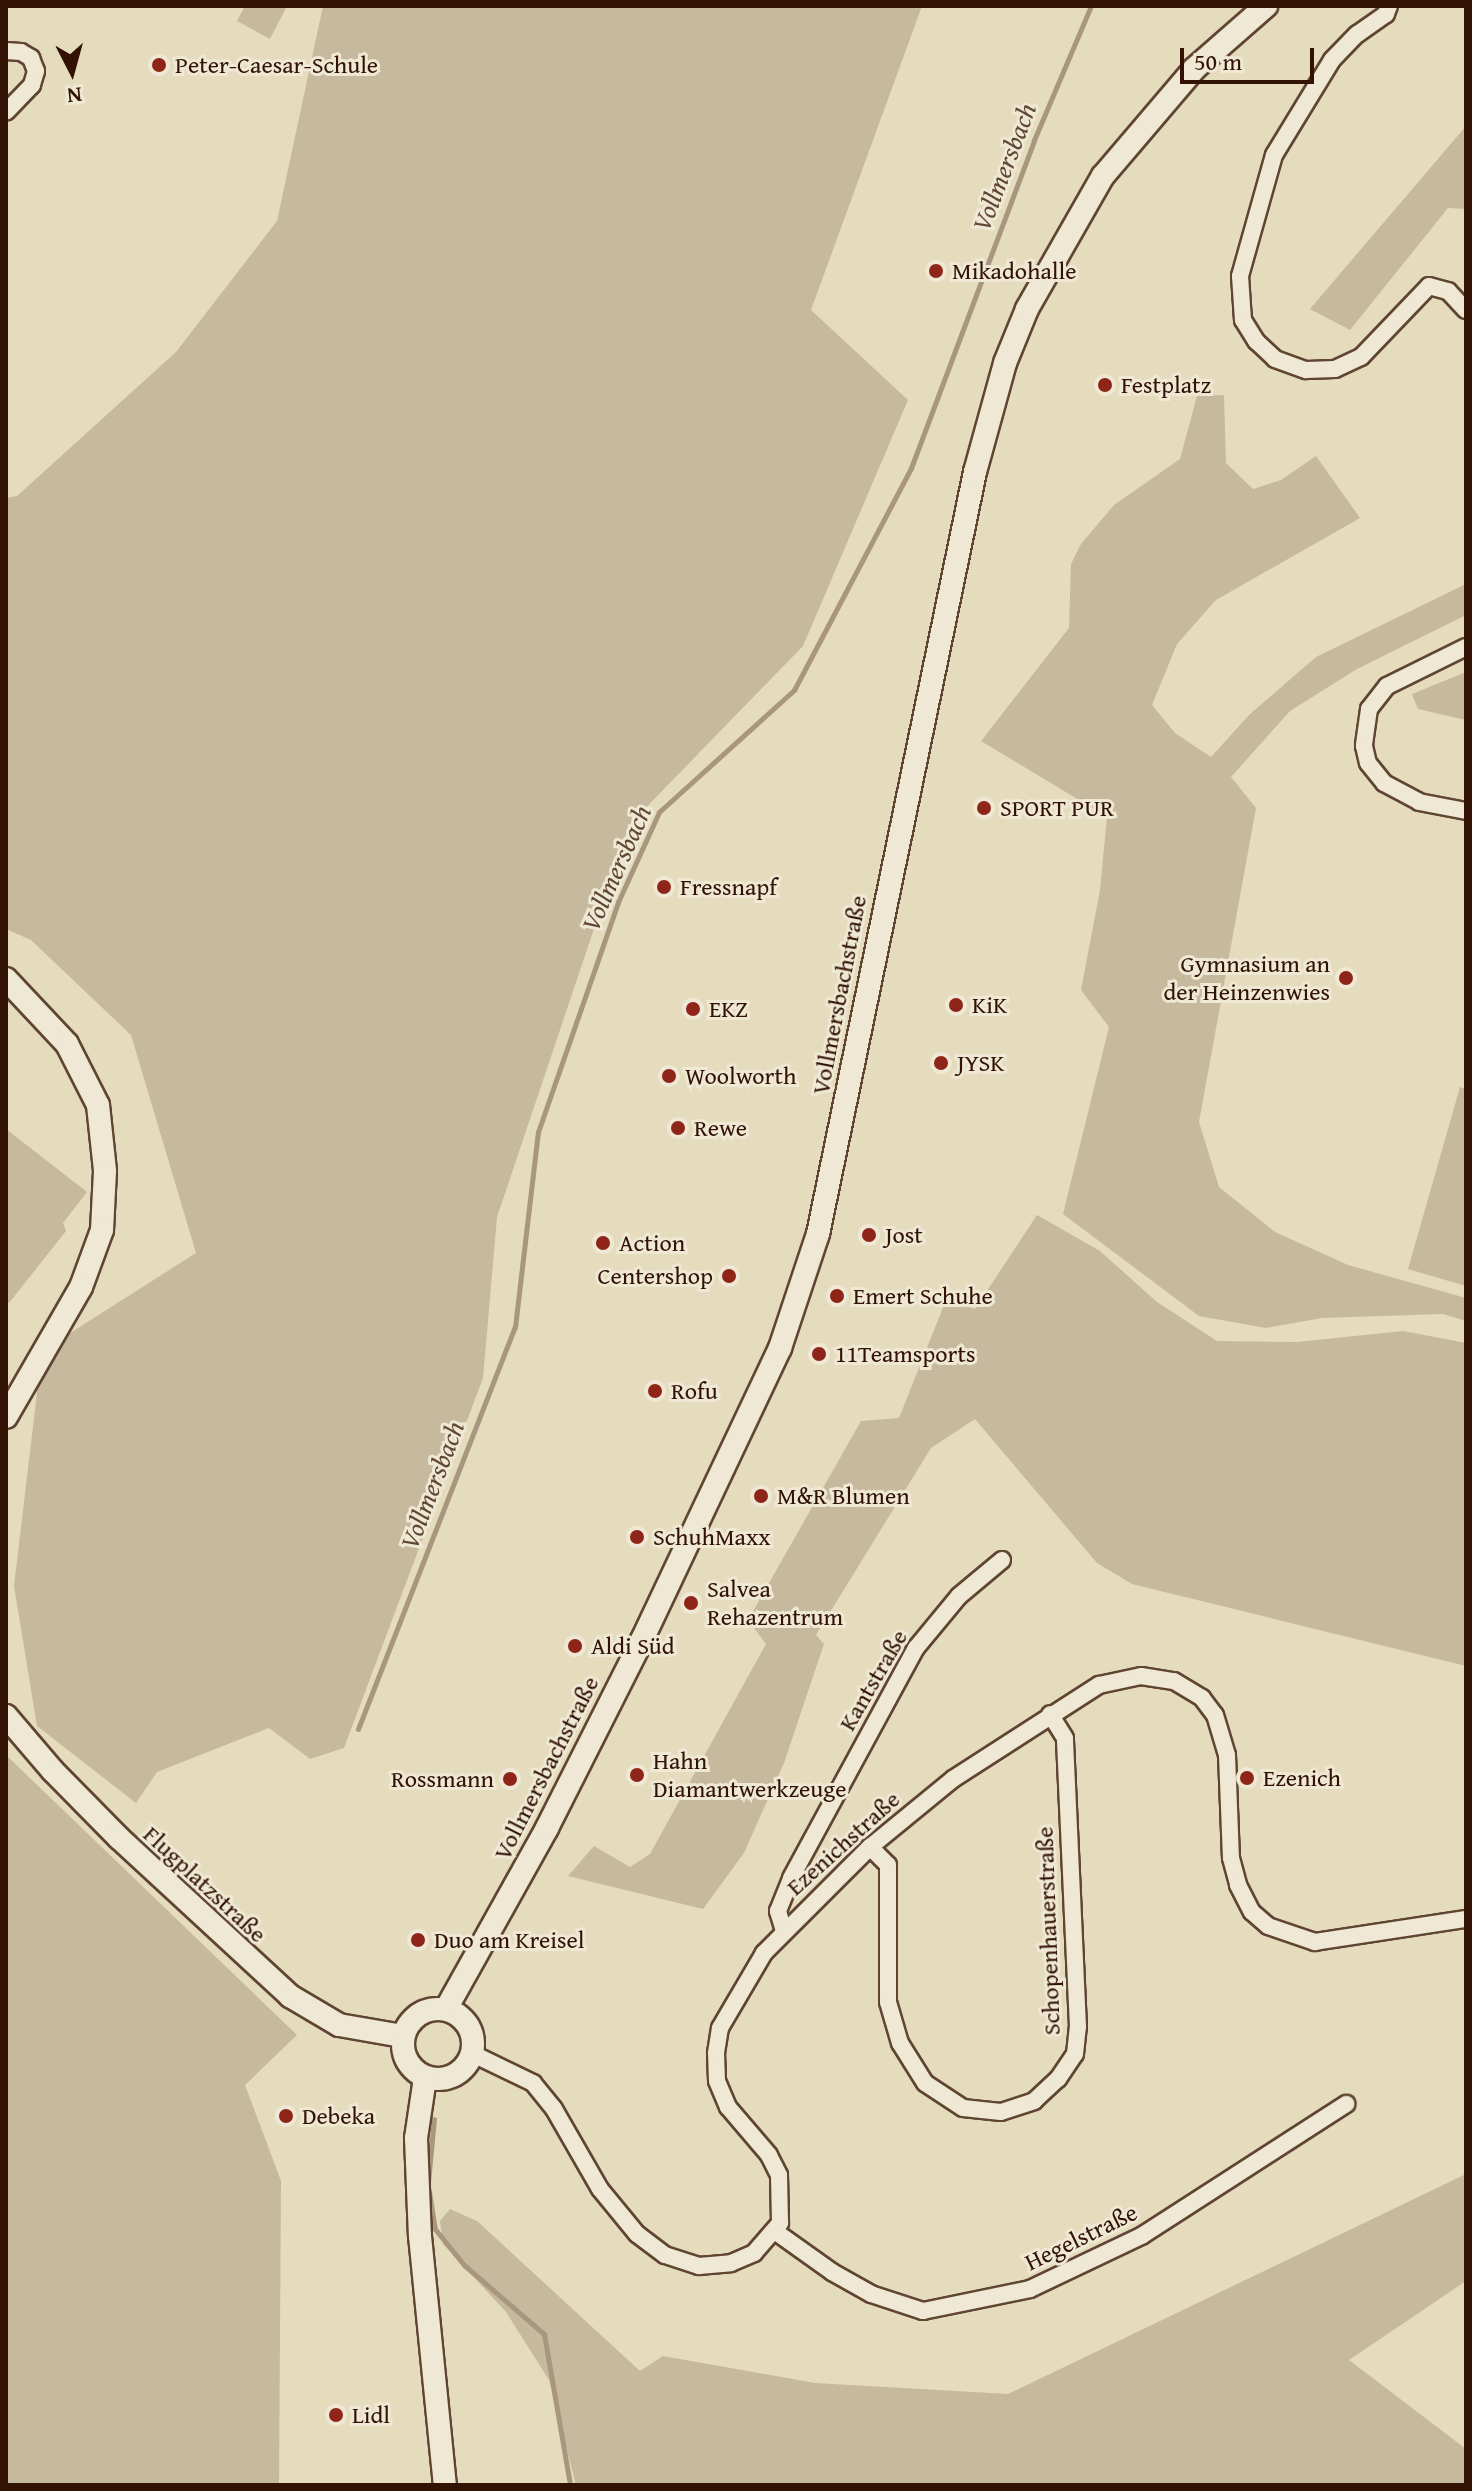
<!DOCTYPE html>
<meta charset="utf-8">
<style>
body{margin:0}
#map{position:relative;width:1472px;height:2491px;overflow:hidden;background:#e5dbbd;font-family:"Gentium Book Plus",serif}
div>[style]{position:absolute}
.green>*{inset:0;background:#c7b99d}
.stream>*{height:5px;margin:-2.5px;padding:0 2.5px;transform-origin:2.5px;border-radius:2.5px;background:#a8977e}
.roads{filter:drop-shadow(2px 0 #5f4532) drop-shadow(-2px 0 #5f4532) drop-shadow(0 2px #5f4532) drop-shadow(0 -2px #5f4532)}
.street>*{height:16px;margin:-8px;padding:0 8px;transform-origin:8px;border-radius:8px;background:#eee8d4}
.secondary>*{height:22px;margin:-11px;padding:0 11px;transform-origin:11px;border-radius:11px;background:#eee8d4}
.secondary>.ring{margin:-11px;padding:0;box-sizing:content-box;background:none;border:22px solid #eee8d4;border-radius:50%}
.dots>*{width:22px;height:22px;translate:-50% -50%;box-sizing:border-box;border:4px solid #eee8d4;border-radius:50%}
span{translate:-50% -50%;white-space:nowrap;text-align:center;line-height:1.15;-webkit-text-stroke:6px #eee8d4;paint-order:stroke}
.poi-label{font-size:24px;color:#321303}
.left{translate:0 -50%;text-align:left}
.right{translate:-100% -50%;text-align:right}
.street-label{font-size:24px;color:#321303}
.water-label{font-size:26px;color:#614834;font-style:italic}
.frame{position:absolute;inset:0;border:8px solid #321303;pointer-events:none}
.north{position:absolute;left:32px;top:32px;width:80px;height:80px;-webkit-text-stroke:6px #eee8d4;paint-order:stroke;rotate:174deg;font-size:22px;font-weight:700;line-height:32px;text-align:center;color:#321303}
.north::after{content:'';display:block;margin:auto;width:28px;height:36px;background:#321303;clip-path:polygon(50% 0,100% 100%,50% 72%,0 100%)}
.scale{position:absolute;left:1180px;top:48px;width:134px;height:36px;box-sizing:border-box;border:4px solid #321303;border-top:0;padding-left:10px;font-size:24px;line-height:28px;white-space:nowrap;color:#321303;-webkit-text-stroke:6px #eee8d4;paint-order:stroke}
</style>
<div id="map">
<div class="green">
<i style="clip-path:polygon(245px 6px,287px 6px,270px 39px,237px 21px)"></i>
<i style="clip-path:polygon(323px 6px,922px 6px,811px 310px,908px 400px,803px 646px,629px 825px,497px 1217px,483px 1378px,344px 1748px,310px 1759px,269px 1728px,157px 1772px,136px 1803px,37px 1726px,14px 1586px,42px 1351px,196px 1253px,131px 1035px,31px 940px,6px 929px,6px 498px,17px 496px,176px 352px,277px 221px)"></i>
<i style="clip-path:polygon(1466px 126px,1466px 209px,1448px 208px,1350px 330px,1310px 309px)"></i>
<i style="clip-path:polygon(1224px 395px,1226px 463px,1253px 489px,1281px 480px,1316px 456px,1360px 518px,1216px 600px,1177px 644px,1152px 705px,1175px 733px,1211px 757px,1249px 715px,1316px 657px,1466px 584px,1466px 615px,1357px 669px,1290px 711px,1231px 777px,1256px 808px,1199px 1122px,1219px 1187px,1275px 1232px,1348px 1265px,1466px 1298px,1466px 1321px,1443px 1314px,1322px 1318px,1266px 1328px,1199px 1316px,1063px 1214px,1109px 1027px,1081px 990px,1100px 890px,1107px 817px,981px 741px,1069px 628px,1071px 564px,1081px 544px,1114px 505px,1180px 459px,1197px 396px)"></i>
<i style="clip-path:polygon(1466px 672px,1466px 720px,1418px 709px,1412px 694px)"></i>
<i style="clip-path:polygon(1460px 1087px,1466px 1089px,1466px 1286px,1408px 1269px)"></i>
<i style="clip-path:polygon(6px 1129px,87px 1192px,63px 1223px,66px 1231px,9px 1303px,6px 1300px)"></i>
<i style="clip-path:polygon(1037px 1215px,1100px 1251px,1157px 1302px,1217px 1341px,1297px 1342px,1403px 1331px,1466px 1343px,1466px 1666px,1132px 1584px,1097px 1563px,975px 1419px,931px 1448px,816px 1635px,824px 1644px,784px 1763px,744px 1853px,703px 1909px,568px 1876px,594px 1846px,630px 1867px,650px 1854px,766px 1644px,748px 1620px,861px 1421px,899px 1418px,946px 1300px,975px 1309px)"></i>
<i style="clip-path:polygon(6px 1755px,297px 2035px,245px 2085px,281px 2181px,279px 2485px,6px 2485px)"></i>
<i style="clip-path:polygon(1466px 2174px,1466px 2281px,1349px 2360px,1466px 2449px,1466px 2485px,576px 2485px,549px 2380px,506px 2312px,443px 2244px,440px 2221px,450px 2209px,477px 2221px,640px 2371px,663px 2356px,815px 2383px,1008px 2394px)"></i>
</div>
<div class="stream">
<i style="left:358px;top:1729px;width:432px;rotate:-68.7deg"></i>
<i style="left:515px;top:1327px;width:196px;rotate:-83.3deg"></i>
<i style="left:538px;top:1132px;width:244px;rotate:-70.8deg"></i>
<i style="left:618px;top:902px;width:99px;rotate:-65.5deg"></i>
<i style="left:659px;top:812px;width:182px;rotate:-42.1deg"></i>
<i style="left:794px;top:690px;width:251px;rotate:-62.2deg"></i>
<i style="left:911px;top:468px;width:350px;rotate:-69.4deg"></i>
<i style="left:1034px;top:140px;width:146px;rotate:-67deg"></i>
<i style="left:428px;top:2182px;width:63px;rotate:-84.6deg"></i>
<i style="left:429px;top:2192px;width:37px;rotate:81deg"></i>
<i style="left:435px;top:2229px;width:46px;rotate:51.1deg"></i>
<i style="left:464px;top:2265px;width:106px;rotate:40.8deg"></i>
<i style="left:544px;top:2334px;width:153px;rotate:80.2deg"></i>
</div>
<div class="roads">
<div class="street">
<i style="left:1389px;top:6px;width:9px;rotate:111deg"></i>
<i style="left:1386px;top:14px;width:35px;rotate:145deg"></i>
<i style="left:1357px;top:34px;width:36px;rotate:134deg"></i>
<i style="left:1332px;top:60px;width:111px;rotate:121.4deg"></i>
<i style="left:1274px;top:155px;width:126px;rotate:105.7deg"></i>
<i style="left:1240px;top:276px;width:44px;rotate:86.1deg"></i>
<i style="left:1243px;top:320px;width:25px;rotate:58deg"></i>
<i style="left:1256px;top:341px;width:26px;rotate:43deg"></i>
<i style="left:1275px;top:359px;width:33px;rotate:20deg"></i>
<i style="left:1306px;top:370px;width:29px;rotate:-2deg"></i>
<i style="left:1335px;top:369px;width:29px;rotate:-25deg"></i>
<i style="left:1361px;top:357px;width:98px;rotate:-46.2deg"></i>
<i style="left:1429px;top:286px;width:20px;rotate:15deg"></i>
<i style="left:1448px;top:291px;width:26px;rotate:47deg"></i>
<i style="left:6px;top:51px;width:15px;rotate:4deg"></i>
<i style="left:21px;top:52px;width:12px;rotate:31deg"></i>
<i style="left:31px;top:58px;width:14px;rotate:69deg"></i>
<i style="left:36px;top:71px;width:15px;rotate:106deg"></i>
<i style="left:32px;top:85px;width:37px;rotate:134deg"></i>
<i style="left:1466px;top:647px;width:88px;rotate:153.7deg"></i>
<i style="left:1387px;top:686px;width:29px;rotate:128deg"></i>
<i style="left:1369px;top:709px;width:37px;rotate:98deg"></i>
<i style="left:1364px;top:746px;width:17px;rotate:77deg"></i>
<i style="left:1368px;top:763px;width:26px;rotate:51deg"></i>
<i style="left:1384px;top:783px;width:40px;rotate:28deg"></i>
<i style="left:1419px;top:802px;width:48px;rotate:10.8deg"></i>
<i style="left:870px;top:1847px;width:25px;rotate:45deg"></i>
<i style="left:888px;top:1865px;width:137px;rotate:90deg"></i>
<i style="left:888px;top:2002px;width:43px;rotate:73.7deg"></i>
<i style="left:900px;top:2043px;width:47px;rotate:58deg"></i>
<i style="left:925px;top:2083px;width:45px;rotate:33.3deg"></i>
<i style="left:963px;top:2108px;width:38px;rotate:6deg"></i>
<i style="left:1001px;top:2112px;width:35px;rotate:-18deg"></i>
<i style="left:1034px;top:2101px;width:33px;rotate:-43deg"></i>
<i style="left:1058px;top:2079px;width:30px;rotate:-56deg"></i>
<i style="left:1075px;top:2054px;width:27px;rotate:-84deg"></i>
<i style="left:1078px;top:2027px;width:289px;rotate:-92.6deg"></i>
<i style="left:1065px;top:1738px;width:28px;rotate:-122deg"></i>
<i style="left:784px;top:1931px;width:21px;rotate:-107deg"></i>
<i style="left:778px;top:1911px;width:35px;rotate:-68deg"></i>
<i style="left:791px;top:1878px;width:262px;rotate:-61.5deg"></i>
<i style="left:916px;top:1648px;width:67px;rotate:-50.4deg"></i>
<i style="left:959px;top:1596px;width:56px;rotate:-39.9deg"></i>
<i style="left:473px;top:2054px;width:67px;rotate:25.8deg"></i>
<i style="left:533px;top:2083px;width:33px;rotate:51deg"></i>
<i style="left:554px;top:2109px;width:92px;rotate:60.1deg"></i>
<i style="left:600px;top:2189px;width:58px;rotate:50.6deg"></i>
<i style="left:637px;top:2234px;width:35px;rotate:37deg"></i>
<i style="left:665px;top:2255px;width:36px;rotate:18deg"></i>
<i style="left:699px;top:2266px;width:32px;rotate:-5deg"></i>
<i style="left:731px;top:2263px;width:25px;rotate:-23deg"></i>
<i style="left:754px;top:2253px;width:40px;rotate:-49deg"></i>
<i style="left:780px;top:2223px;width:48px;rotate:-91.2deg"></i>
<i style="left:779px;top:2175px;width:22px;rotate:-117deg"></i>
<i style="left:769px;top:2155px;width:63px;rotate:-130.5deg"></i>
<i style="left:728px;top:2107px;width:28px;rotate:-113deg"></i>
<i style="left:717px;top:2081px;width:28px;rotate:-92deg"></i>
<i style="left:716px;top:2053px;width:25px;rotate:-81deg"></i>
<i style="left:720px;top:2028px;width:87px;rotate:-59.6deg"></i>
<i style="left:764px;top:1953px;width:150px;rotate:-45deg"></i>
<i style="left:870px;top:1847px;width:107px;rotate:-39.3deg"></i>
<i style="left:953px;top:1779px;width:174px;rotate:-32.8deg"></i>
<i style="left:1099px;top:1685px;width:43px;rotate:-12.1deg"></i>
<i style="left:1141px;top:1676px;width:33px;rotate:9deg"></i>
<i style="left:1174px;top:1681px;width:33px;rotate:31deg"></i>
<i style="left:1202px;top:1698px;width:21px;rotate:53deg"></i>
<i style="left:1215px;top:1715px;width:42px;rotate:73.3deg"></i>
<i style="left:1227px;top:1755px;width:103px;rotate:87.8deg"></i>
<i style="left:1231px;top:1858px;width:28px;rotate:75deg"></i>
<i style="left:1238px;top:1885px;width:30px;rotate:63deg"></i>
<i style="left:1252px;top:1912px;width:21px;rotate:41deg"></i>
<i style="left:1268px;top:1926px;width:50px;rotate:18.8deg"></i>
<i style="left:1315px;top:1942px;width:153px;rotate:-8.7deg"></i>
<i style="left:776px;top:2232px;width:69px;rotate:35.5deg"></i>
<i style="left:832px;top:2272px;width:45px;rotate:29.4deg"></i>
<i style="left:871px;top:2294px;width:55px;rotate:18.1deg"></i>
<i style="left:923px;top:2311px;width:109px;rotate:-11.6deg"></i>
<i style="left:1030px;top:2289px;width:125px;rotate:-25.5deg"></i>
<i style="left:1143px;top:2235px;width:242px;rotate:-32.8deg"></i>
</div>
<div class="secondary">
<i style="left:6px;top:979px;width:89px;rotate:46.8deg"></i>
<i style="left:67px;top:1044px;width:68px;rotate:63.1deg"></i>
<i style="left:98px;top:1105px;width:66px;rotate:83.9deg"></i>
<i style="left:105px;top:1171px;width:59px;rotate:92.9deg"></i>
<i style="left:102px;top:1230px;width:61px;rotate:110.2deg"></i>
<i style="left:81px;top:1287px;width:150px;rotate:120deg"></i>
<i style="left:6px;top:1716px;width:72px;rotate:49.5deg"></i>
<i style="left:53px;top:1771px;width:94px;rotate:45.4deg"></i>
<i style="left:119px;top:1838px;width:233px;rotate:42.7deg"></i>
<i style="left:290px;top:1996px;width:57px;rotate:30.6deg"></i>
<i style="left:339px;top:2025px;width:65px;rotate:9.8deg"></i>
<i class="ring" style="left:403px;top:2009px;width:48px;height:48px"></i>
<i style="left:446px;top:2009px;width:207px;rotate:-60.8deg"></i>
<i style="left:547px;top:1828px;width:211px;rotate:-63.2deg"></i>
<i style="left:642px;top:1640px;width:323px;rotate:-64.7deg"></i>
<i style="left:780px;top:1348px;width:120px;rotate:-71.6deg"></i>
<i style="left:818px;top:1234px;width:778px;rotate:-78.36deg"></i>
<i style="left:975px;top:472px;width:113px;rotate:-74.6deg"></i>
<i style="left:1005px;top:363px;width:58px;rotate:-67.8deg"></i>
<i style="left:1027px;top:309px;width:153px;rotate:-60.3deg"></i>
<i style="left:1103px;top:176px;width:140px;rotate:-49.6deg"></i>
<i style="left:1194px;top:69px;width:96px;rotate:-41.2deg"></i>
<i style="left:425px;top:2078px;width:61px;rotate:98.5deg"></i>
<i style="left:416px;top:2138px;width:98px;rotate:87.7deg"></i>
<i style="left:420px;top:2236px;width:250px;rotate:84.3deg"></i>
</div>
</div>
<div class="dots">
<i style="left:159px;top:65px;background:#8f2418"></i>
<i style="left:936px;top:271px;background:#8f2418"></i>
<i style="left:1105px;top:385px;background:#8f2418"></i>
<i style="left:984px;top:808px;background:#8f2418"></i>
<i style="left:664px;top:887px;background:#8f2418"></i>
<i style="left:1346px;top:978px;background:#8f2418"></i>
<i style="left:956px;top:1005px;background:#8f2418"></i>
<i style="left:693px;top:1009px;background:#8f2418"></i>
<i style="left:941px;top:1063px;background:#8f2418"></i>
<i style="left:669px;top:1076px;background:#8f2418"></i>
<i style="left:678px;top:1128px;background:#8f2418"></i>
<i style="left:869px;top:1235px;background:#8f2418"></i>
<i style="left:603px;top:1243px;background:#8f2418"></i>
<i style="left:729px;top:1276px;background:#8f2418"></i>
<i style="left:837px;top:1296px;background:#8f2418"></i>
<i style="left:819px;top:1354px;background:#8f2418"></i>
<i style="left:655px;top:1391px;background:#8f2418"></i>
<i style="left:761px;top:1496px;background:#8f2418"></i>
<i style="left:637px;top:1537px;background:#8f2418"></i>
<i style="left:691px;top:1603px;background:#8f2418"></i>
<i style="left:575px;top:1646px;background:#8f2418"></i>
<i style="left:637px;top:1775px;background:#8f2418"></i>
<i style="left:1247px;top:1778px;background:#8f2418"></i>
<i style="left:510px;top:1779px;background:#8f2418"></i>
<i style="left:418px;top:1940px;background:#8f2418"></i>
<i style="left:286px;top:2116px;background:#8f2418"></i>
<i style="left:336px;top:2415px;background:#8f2418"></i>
</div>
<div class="poi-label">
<span class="left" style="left:175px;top:65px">Peter-Caesar-Schule</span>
<span class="left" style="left:952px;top:271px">Mikadohalle</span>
<span class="left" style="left:1121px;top:385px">Festplatz</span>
<span class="left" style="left:1000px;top:808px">SPORT PUR</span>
<span class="left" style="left:680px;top:887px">Fressnapf</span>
<span class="right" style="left:1330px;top:978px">Gymnasium an<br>der Heinzenwies</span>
<span class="left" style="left:972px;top:1005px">KiK</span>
<span class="left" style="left:709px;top:1009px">EKZ</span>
<span class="left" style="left:957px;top:1063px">JYSK</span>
<span class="left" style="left:685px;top:1076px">Woolworth</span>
<span class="left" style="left:694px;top:1128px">Rewe</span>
<span class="left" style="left:885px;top:1235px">Jost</span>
<span class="left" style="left:619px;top:1243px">Action</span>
<span class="right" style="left:713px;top:1276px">Centershop</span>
<span class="left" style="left:853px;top:1296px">Emert Schuhe</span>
<span class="left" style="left:835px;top:1354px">11Teamsports</span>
<span class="left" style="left:671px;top:1391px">Rofu</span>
<span class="left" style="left:777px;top:1496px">M&amp;R Blumen</span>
<span class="left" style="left:653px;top:1537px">SchuhMaxx</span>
<span class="left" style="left:707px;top:1603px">Salvea<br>Rehazentrum</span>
<span class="left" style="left:591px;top:1646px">Aldi Süd</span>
<span class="left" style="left:653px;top:1775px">Hahn<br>Diamantwerkzeuge</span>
<span class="left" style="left:1263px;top:1778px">Ezenich</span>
<span class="right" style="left:494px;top:1779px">Rossmann</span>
<span class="left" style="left:434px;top:1940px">Duo am Kreisel</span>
<span class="left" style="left:302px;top:2116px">Debeka</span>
<span class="left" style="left:352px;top:2415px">Lidl</span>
</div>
<div class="street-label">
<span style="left:839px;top:995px;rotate:-79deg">Vollmersbachstraße</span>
<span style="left:873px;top:1680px;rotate:-60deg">Kantstraße</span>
<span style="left:546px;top:1768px;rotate:-63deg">Vollmersbachstraße</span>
<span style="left:843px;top:1843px;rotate:-42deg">Ezenichstraße</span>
<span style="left:205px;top:1884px;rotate:43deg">Flugplatzstraße</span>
<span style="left:1048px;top:1931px;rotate:-92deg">Schopenhauerstraße</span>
<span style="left:1081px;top:2237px;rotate:-26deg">Hegelstraße</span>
</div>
<div class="water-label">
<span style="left:1004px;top:167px;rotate:-69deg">Vollmersbach</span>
<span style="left:616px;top:868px;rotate:-66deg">Vollmersbach</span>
<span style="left:432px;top:1485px;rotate:-69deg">Vollmersbach</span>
</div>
<div class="frame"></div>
<div class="north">N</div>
<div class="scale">50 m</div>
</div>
